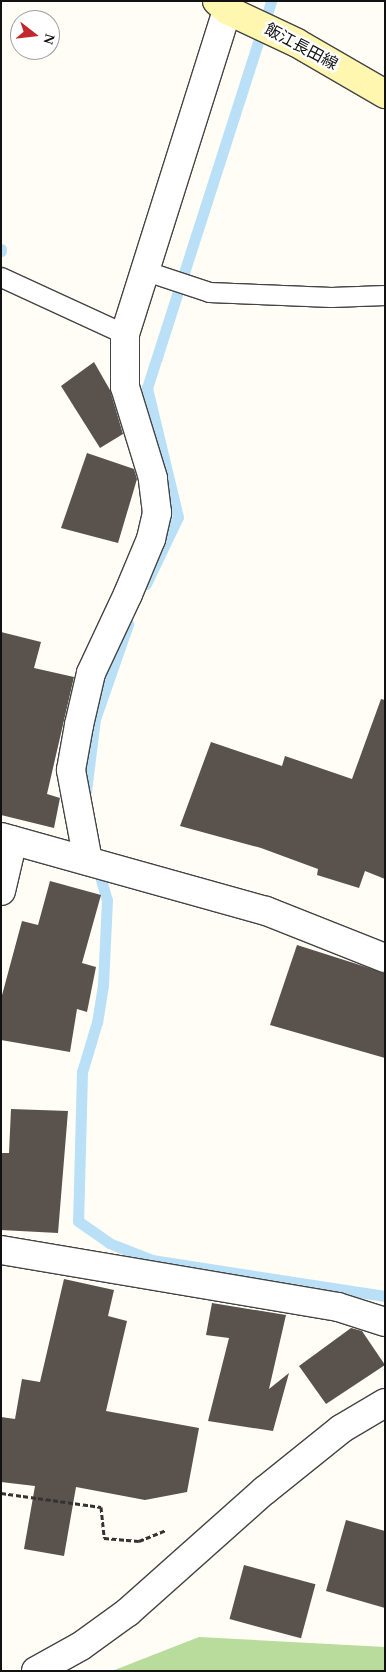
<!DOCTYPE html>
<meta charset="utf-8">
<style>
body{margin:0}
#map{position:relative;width:386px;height:1672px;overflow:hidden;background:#fffdf5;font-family:"Times New Roman","Noto Sans JP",serif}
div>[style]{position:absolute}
.forest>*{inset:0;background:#b9dc9c}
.stream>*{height:11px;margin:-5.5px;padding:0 5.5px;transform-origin:5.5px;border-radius:5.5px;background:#b9e0f7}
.building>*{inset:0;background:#5a524d;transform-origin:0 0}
.path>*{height:3px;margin-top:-1.5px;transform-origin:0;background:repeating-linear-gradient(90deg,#333 0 5px,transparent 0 7.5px)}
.roads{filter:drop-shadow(1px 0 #444) drop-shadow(-1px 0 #444) drop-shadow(0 1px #444) drop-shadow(0 -1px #444)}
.service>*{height:19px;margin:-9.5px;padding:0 9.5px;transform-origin:9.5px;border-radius:9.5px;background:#fff}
.minor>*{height:28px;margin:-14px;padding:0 14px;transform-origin:14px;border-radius:14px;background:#fff}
.tertiary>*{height:28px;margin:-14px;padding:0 14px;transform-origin:14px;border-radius:14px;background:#fff}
.secondary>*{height:28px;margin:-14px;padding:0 14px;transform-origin:14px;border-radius:14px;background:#fff6b0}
span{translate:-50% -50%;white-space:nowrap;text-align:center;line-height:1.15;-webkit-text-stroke:5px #fff;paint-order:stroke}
.street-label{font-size:16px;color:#111}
.frame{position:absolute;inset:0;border:2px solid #111;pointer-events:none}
.north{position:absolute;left:10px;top:10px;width:50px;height:50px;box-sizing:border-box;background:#fff;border:1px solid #a0a0a0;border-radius:50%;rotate:106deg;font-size:14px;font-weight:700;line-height:20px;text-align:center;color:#111}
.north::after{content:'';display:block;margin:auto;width:18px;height:22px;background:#c4262e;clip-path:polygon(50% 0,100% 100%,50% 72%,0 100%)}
</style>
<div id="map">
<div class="forest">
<i style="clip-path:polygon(199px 1637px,385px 1647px,385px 1671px,112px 1671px)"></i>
</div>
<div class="stream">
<i style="left:1px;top:249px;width:2px;rotate:90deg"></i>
<i style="left:146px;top:584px;width:74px;rotate:-64.5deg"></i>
<i style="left:178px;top:517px;width:133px;rotate:-103.5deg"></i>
<i style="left:147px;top:388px;width:406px;rotate:-72.2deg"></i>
<i style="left:86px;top:791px;width:73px;rotate:-82.9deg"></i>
<i style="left:95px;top:719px;width:101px;rotate:-70.8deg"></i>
<i style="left:100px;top:876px;width:25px;rotate:74deg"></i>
<i style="left:107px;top:900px;width:85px;rotate:92.7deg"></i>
<i style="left:103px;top:985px;width:37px;rotate:99deg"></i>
<i style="left:97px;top:1022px;width:52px;rotate:106.7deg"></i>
<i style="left:82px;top:1072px;width:149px;rotate:91.5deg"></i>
<i style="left:78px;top:1221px;width:38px;rotate:35deg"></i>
<i style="left:109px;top:1243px;width:46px;rotate:21.6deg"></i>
<i style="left:152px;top:1260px;width:236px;rotate:8.8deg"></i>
</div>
<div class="building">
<i style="clip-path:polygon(94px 362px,110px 390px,123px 434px,100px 448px,61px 386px)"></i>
<i style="clip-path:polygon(87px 453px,134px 469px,137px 479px,118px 543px,61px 528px)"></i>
<i style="clip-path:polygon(1px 632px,41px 642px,34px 668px,74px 677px,47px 794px,60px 798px,54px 828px,1px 815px)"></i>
<i style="clip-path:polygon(381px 699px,385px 700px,385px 879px,365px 871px,359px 888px,317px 875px,318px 869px,261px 848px,180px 826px,211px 742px,282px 766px,285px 756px,352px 779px)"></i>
<i style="clip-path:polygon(50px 881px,101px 895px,82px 963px,96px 967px,87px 1012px,77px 1009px,70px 1052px,1px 1040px,1px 999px,22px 921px,38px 925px)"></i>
<i style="clip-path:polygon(297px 945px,385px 973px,385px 1058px,270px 1025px)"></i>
<i style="clip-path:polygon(11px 1109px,68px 1111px,58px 1233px,1px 1230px,1px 1153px,9px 1153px)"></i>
<i style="clip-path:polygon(64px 1279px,114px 1290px,108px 1316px,127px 1321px,106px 1411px,199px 1428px,187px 1492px,145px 1500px,76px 1487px,64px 1556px,24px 1549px,35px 1486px,1px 1482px,1px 1417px,15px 1419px,22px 1379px,40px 1382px)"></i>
<i style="clip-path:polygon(212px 1303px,286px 1315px,269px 1389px,289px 1373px,273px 1431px,208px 1421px,229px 1338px,206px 1335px)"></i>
<i style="clip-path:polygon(351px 1328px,362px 1331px,385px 1365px,326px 1404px,299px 1366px)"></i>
<i style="clip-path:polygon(346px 1520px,385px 1531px,385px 1608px,326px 1591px)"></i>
<i style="left:244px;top:1565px;width:74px;height:56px;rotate:15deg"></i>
</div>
<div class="path">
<i style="left:1px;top:1493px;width:101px;rotate:8deg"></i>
<i style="left:101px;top:1507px;width:31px;rotate:84deg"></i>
<i style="left:104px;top:1538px;width:35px;rotate:5deg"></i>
<i style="left:139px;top:1541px;width:29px;rotate:-22deg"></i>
</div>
<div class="roads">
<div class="service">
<i style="left:146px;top:271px;width:66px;rotate:18.4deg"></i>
<i style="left:209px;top:292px;width:122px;rotate:2.3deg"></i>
<i style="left:331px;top:297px;width:54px;rotate:-2.1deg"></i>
<i style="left:1px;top:277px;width:136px;rotate:24.7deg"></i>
</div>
<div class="minor">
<i style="left:1px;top:837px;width:275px;rotate:15.6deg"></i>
<i style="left:266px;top:911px;width:128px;rotate:21.6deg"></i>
<i style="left:88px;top:861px;width:93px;rotate:-100.6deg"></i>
<i style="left:71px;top:770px;width:46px;rotate:-79.9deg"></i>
<i style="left:79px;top:725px;width:53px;rotate:-77deg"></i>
<i style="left:91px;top:673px;width:87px;rotate:-64.9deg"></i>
<i style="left:128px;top:594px;width:60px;rotate:-67.3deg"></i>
<i style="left:151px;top:539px;width:27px;rotate:-77deg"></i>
<i style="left:157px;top:513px;width:35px;rotate:-97deg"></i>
<i style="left:153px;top:478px;width:95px;rotate:-107.1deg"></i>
<i style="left:125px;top:387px;width:53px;rotate:-90deg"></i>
<i style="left:125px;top:334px;width:340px;rotate:-72.5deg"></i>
<i style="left:1px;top:891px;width:52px;rotate:-76.8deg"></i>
<i style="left:1px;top:1250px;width:342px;rotate:9.6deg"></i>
<i style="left:338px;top:1307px;width:49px;rotate:17.7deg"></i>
</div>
<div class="tertiary">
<i style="left:36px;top:1671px;width:51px;rotate:-29.1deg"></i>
<i style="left:81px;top:1646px;width:58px;rotate:-35.9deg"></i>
<i style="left:128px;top:1612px;width:182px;rotate:-41.7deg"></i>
<i style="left:264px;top:1491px;width:99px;rotate:-38.8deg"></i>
<i style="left:341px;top:1429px;width:51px;rotate:-30.6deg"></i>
</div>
<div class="secondary">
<i style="left:217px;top:1px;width:13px;rotate:42deg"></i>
<i style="left:227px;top:10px;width:77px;rotate:25.2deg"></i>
<i style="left:297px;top:43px;width:102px;rotate:30.1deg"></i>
</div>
</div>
<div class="street-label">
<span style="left:301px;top:47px;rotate:28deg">飯江長田線</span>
</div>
<div class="frame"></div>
<div class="north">N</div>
</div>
